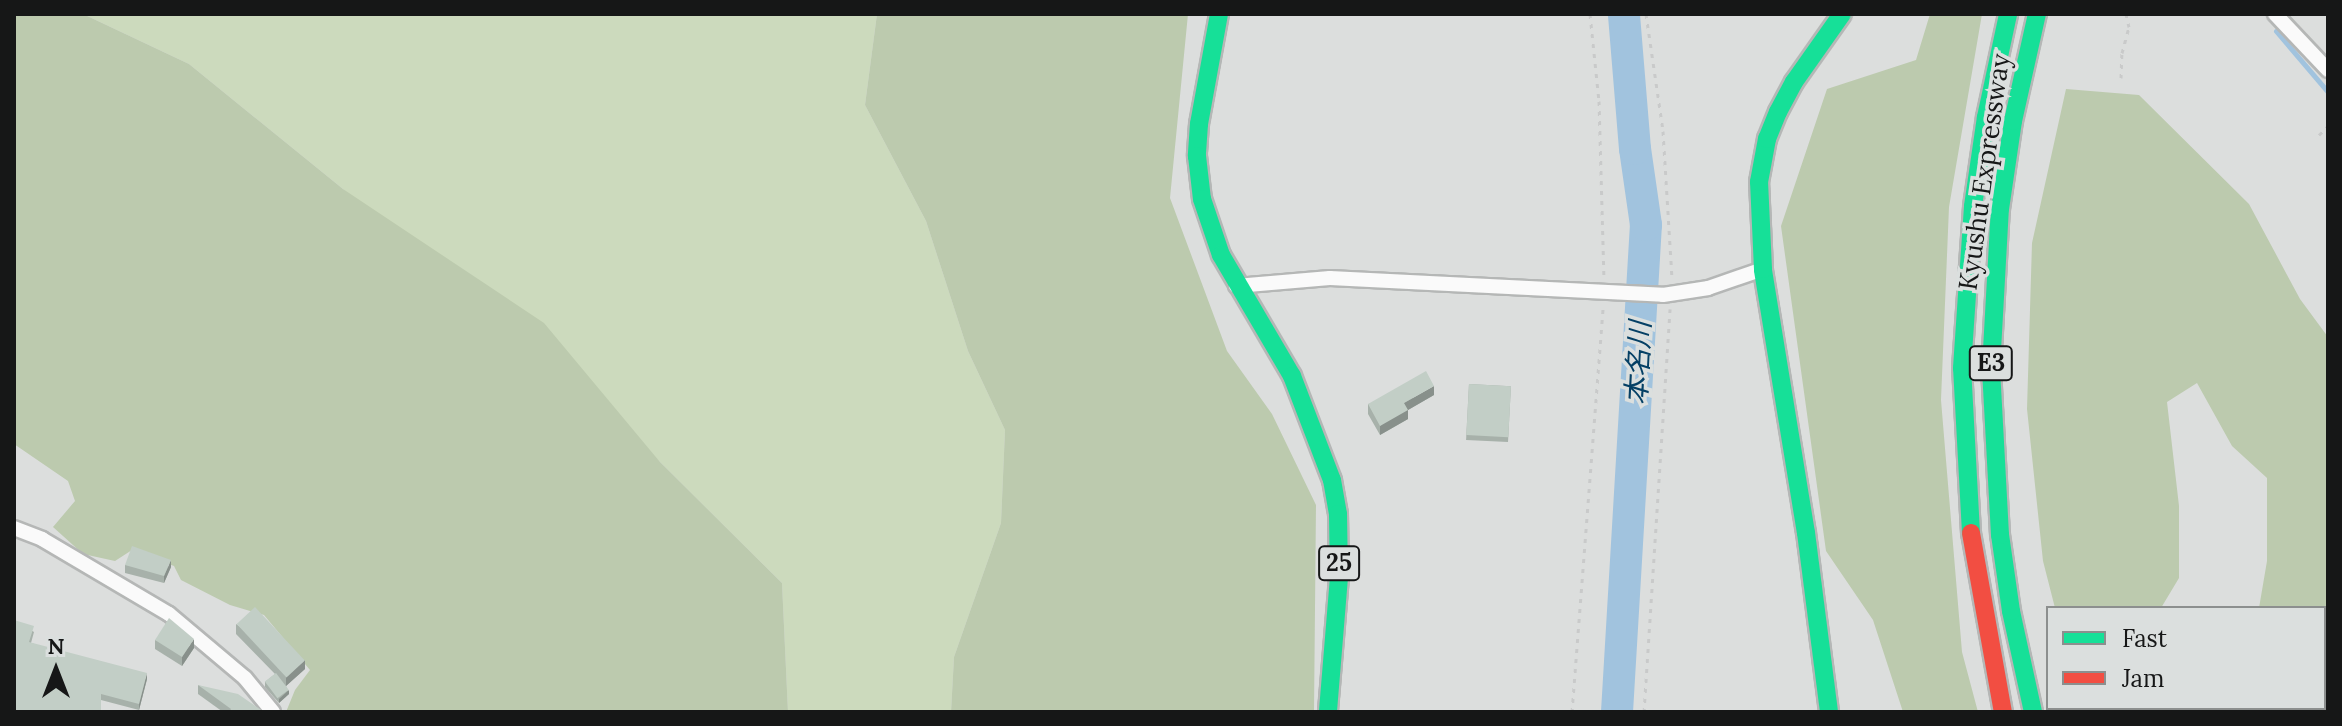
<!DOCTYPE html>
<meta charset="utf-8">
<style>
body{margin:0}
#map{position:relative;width:2342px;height:726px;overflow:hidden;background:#dcdedd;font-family:Lora,"Noto Sans JP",serif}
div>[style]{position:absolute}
.green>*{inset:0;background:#ccdabd}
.forest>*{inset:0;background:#bccaae}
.stream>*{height:5px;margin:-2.5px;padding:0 2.5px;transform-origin:2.5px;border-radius:2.5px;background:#a1c3de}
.river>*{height:32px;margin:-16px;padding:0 16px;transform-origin:16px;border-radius:16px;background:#a1c3de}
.path>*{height:3px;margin-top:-1.5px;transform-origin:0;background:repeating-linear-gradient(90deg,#c9caca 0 4px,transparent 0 10px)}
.roads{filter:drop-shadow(2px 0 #b5b7b6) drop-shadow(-2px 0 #b5b7b6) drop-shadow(0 2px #b5b7b6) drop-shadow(0 -2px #b5b7b6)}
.street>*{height:14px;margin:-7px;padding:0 7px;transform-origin:7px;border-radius:7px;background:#fafafa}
.fast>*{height:18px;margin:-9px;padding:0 9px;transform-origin:9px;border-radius:9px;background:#16e098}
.jam>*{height:18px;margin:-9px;padding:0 9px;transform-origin:9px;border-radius:9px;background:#f24e42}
.wall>*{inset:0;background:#a7b1aa;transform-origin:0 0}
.shaded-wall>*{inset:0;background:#88908b}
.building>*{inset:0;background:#c2cec6;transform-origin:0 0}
span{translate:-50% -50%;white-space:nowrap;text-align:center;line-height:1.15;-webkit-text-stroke:7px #dbdfde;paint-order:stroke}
.shield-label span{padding:2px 6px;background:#dbdfde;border:2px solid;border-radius:6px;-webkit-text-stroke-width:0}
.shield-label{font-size:24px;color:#161717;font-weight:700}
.street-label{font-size:26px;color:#161717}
.water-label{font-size:28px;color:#054065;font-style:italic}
.frame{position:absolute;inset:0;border:16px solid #161717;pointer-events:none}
.legend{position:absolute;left:2046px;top:606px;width:280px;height:104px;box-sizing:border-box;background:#dbdfde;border:2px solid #8c8f8e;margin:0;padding:10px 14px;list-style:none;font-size:24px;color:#161717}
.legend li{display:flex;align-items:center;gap:16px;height:40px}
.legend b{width:40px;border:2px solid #8c8f8e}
.north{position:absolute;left:16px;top:630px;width:80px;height:80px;-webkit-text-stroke:6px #dbdfde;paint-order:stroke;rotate:0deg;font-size:22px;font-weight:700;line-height:32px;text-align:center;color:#161717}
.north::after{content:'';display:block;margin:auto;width:28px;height:36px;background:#161717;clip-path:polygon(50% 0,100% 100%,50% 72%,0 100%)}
</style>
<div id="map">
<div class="green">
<i style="clip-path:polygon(83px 14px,877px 14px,865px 105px,926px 221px,968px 351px,1005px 430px,1001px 523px,954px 657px,951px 712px,788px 712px,782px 583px,660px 462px,343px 189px,189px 64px)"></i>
</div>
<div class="forest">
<i style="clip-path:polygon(14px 14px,83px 14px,189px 64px,343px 189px,544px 323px,660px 462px,782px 583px,788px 712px,286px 712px,295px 690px,310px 670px,264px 615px,230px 605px,181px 580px,174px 566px,132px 550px,115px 561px,83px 554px,53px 527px,75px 501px,68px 481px,14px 444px)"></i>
<i style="clip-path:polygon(877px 14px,1188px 14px,1170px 198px,1227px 351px,1272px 414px,1316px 505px,1314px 712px,951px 712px,954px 657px,1001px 523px,1005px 430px,968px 351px,926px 221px,865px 105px)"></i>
<i style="clip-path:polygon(1930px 14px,1982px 14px,1949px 207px,1941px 400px,1962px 652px,1978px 712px,1903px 712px,1873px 620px,1826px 551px,1781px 226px,1827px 89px,1916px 60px)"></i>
<i style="clip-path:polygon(2066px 89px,2139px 95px,2249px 204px,2300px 299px,2328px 337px,2328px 669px,2324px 669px,2324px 608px,2259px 608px,2267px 561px,2267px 478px,2232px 446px,2197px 383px,2167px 402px,2179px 506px,2179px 578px,2161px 608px,2055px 608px,2043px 561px,2027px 409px,2032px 243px)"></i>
</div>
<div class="stream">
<i style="left:2276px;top:31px;width:80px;rotate:49.6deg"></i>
</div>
<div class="river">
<i style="left:1617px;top:712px;width:488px;rotate:-86.6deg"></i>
<i style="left:1646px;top:225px;width:77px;rotate:-98.2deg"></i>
<i style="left:1635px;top:149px;width:135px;rotate:-94.7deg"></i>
</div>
<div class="path">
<i style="left:1590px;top:14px;width:87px;rotate:84.1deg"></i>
<i style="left:1599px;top:101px;width:176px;rotate:88.4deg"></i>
<i style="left:1646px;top:14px;width:118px;rotate:81.7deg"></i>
<i style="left:1663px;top:131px;width:146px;rotate:86.5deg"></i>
<i style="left:2121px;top:78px;width:25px;rotate:-88deg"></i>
<i style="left:2122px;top:53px;width:27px;rotate:-75deg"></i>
<i style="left:2129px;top:27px;width:13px;rotate:-103deg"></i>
<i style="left:2319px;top:135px;width:13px;rotate:-45deg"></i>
<i style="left:1572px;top:712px;width:404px;rotate:-85.6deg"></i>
<i style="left:1644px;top:712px;width:404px;rotate:-86.3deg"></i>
</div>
<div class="roads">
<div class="street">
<i style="left:2275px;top:14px;width:77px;rotate:46.6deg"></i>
<i style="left:1236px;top:286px;width:94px;rotate:-4.9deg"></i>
<i style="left:1330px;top:278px;width:333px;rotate:2.9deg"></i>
<i style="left:1663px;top:295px;width:46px;rotate:-8.8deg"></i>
<i style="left:1708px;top:288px;width:58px;rotate:-19.1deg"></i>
<i style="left:14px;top:528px;width:30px;rotate:21deg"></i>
<i style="left:42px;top:539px;width:147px;rotate:30.6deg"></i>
<i style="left:169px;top:614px;width:99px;rotate:40.1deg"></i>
<i style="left:245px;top:678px;width:44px;rotate:50.5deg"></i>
</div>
<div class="fast">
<i style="left:1219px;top:14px;width:112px;rotate:100.3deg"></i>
<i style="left:1199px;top:124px;width:32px;rotate:94deg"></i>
<i style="left:1197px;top:156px;width:43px;rotate:83.4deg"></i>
<i style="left:1202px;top:199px;width:59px;rotate:71.3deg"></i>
<i style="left:1221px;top:255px;width:140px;rotate:59.6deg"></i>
<i style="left:1292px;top:376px;width:111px;rotate:69deg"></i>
<i style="left:1332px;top:480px;width:35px;rotate:80deg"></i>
<i style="left:1338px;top:514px;width:63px;rotate:89.1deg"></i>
<i style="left:1339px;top:577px;width:135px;rotate:94.7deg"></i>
<i style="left:1971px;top:533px;width:165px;rotate:-93.1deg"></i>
<i style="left:1962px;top:368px;width:162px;rotate:-86.1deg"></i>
<i style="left:1973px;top:206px;width:90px;rotate:-81.7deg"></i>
<i style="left:1986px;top:117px;width:105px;rotate:-77.9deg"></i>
<i style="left:1829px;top:712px;width:180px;rotate:-97.3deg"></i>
<i style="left:1806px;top:533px;width:267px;rotate:-99.3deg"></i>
<i style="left:1763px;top:269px;width:87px;rotate:-92.6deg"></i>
<i style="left:1759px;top:182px;width:44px;rotate:-79.5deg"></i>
<i style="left:1767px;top:139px;width:29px;rotate:-68deg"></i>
<i style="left:1778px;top:112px;width:34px;rotate:-62deg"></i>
<i style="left:1794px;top:82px;width:83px;rotate:-54.8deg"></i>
<i style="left:2033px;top:712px;width:103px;rotate:-102.3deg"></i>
<i style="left:2011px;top:611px;width:77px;rotate:-98.2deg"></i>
<i style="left:2000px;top:535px;width:167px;rotate:-93.1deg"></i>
<i style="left:1991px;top:368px;width:159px;rotate:-86.8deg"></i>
<i style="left:2000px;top:209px;width:89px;rotate:-81.6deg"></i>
<i style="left:2013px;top:121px;width:110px;rotate:-77.4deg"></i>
</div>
<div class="jam">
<i style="left:1971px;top:533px;width:182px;rotate:79.9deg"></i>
</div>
</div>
<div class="wall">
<i style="left:1469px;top:384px;width:42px;height:56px;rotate:3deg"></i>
<i style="clip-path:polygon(1434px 395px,1408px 410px,1408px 419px,1380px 435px,1368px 414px,1368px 404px)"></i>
<i style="clip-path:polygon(125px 565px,171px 567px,164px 583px,125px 573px)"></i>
<i style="clip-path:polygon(14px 620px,34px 632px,31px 643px,147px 679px,139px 710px,101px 700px,14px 712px)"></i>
<i style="clip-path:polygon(236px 624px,305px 669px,286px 686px,289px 694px,279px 703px,265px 687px,265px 682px,275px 674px,236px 634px)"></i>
<i style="clip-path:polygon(155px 640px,194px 648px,182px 666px,155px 649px)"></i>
<i style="clip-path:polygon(198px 685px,264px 712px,223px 712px,198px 694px)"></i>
</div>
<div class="shaded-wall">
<i style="clip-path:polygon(1434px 386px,1434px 395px,1408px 410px,1408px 419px,1380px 435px,1380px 426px,1404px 403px)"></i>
<i style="clip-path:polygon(171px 560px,171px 567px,164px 583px,164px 576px)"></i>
<i style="clip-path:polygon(194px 639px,194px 648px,182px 666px,182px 657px)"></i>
<i style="clip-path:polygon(305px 660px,305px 669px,286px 686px,286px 677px)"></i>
<i style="clip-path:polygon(147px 673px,147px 679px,139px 710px,139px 704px)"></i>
<i style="clip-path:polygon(289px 690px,289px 694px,279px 703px,279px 699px)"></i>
</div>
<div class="building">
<i style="clip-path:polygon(1426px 371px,1434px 386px,1404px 403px,1408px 410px,1380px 426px,1368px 404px)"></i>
<i style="left:1469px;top:384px;width:42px;height:51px;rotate:3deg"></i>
<i style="clip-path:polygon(132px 546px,171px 560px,164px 576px,125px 565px)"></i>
<i style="left:255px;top:607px;width:73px;height:25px;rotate:47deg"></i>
<i style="clip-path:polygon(169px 618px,194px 639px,182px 657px,155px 640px)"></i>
<i style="clip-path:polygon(14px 620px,34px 626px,29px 642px,147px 673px,139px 704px,101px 694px,101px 712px,14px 712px)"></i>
<i style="left:276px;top:673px;width:21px;height:14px;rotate:53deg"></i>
<i style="clip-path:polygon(198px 685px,238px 694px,264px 712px,229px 712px,231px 709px)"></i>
</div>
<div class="shield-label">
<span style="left:1991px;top:363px">E3</span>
<span style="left:1339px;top:563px">25</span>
</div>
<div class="street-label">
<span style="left:1984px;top:172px;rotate:-82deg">Kyushu Expressway</span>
</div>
<div class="water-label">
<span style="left:1638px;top:363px;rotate:-87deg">本名川</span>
</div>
<div class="frame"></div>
<ul class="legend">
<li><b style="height:10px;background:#16e098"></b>Fast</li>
<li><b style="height:10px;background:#f24e42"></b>Jam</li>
</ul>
<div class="north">N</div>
</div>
